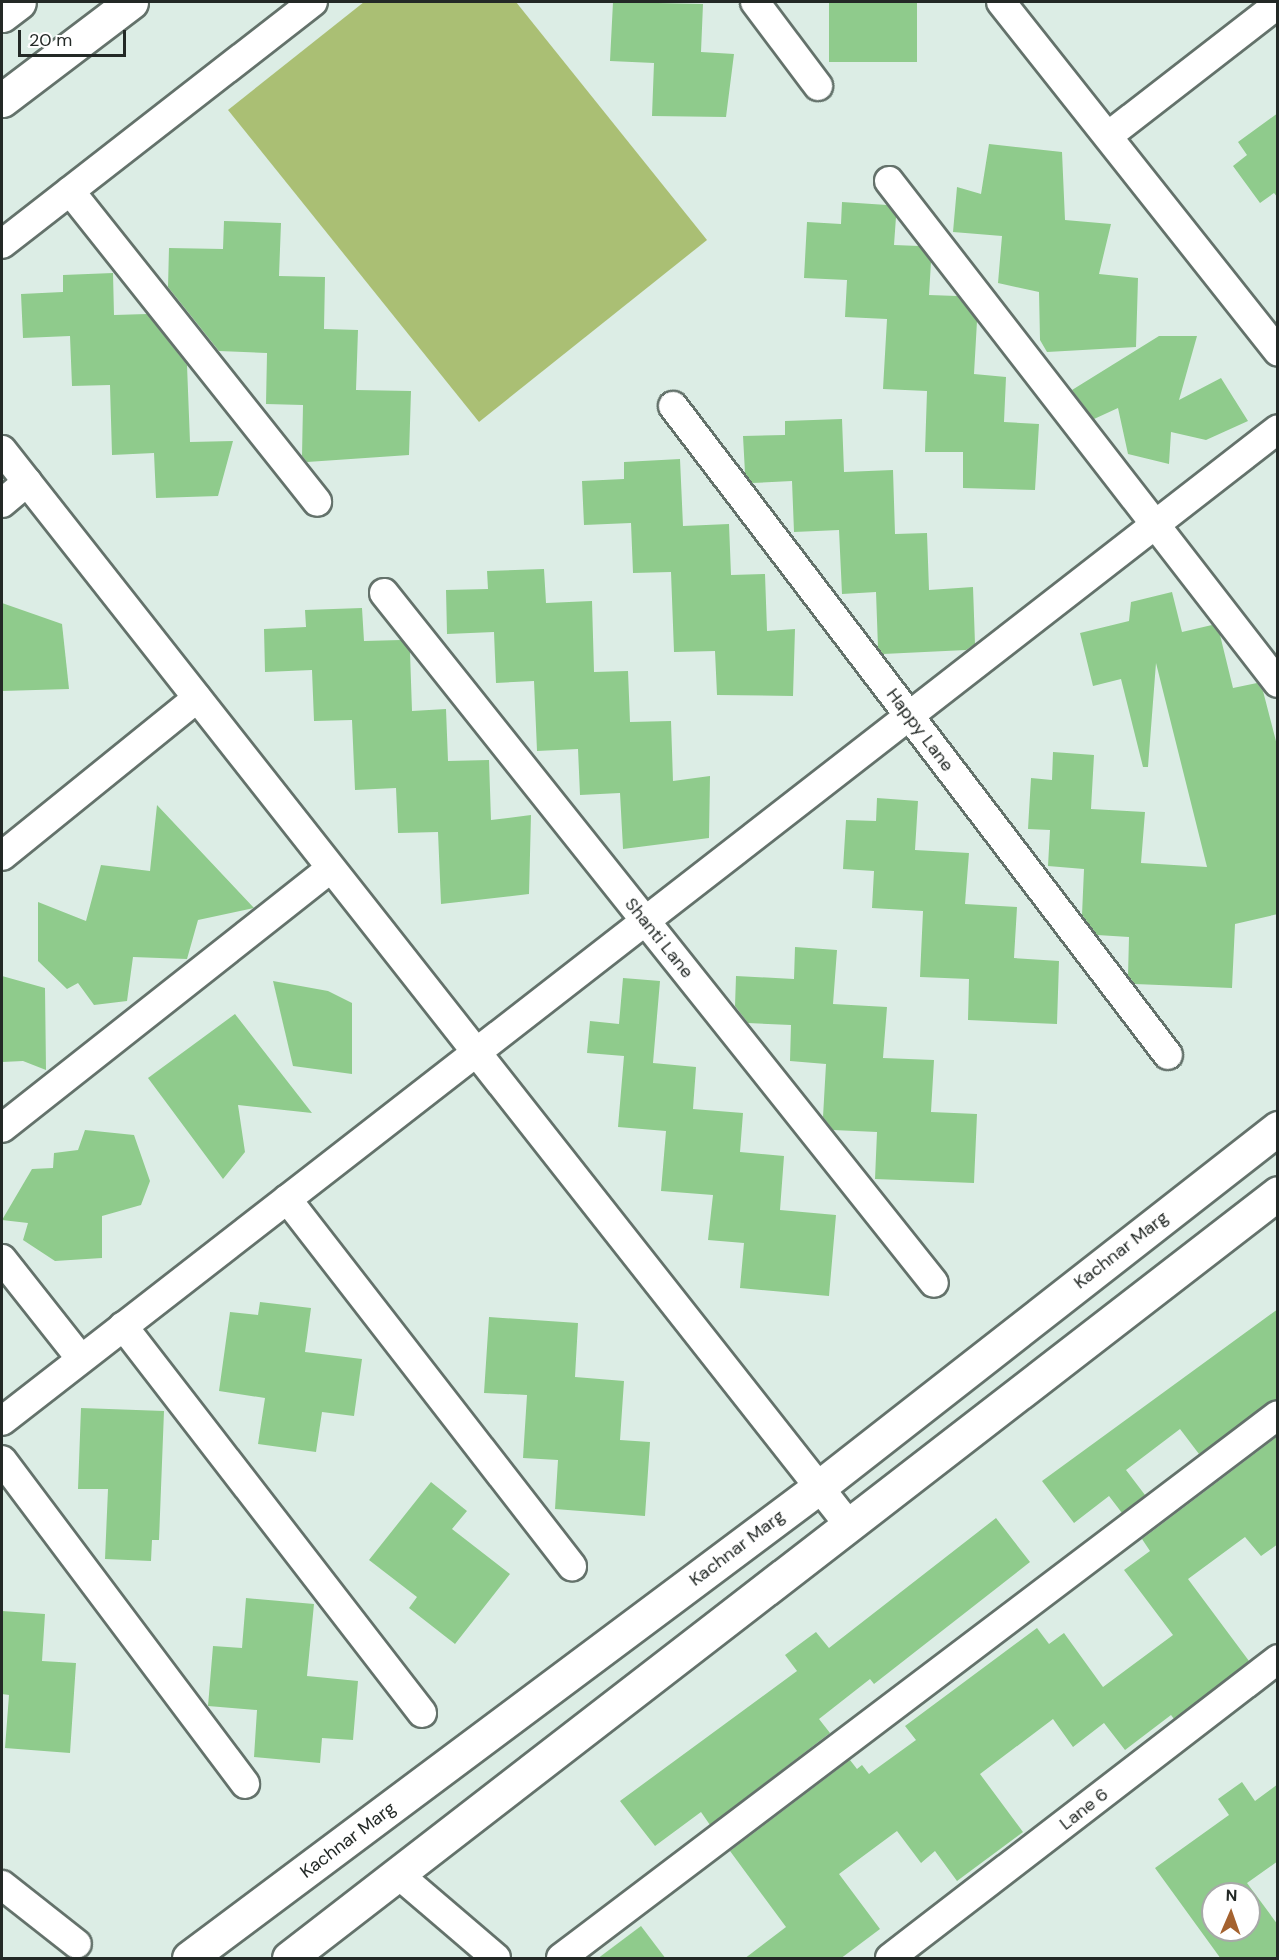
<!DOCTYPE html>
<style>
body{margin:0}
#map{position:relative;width:1279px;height:1960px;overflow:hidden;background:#dcede5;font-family:"DM Sans",sans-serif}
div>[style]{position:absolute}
.green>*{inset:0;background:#aabf74}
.building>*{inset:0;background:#8fcb8c;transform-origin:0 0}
.roads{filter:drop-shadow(2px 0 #64726b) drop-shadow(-2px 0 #64726b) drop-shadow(0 2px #64726b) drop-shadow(0 -2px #64726b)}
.street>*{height:28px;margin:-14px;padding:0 14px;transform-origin:14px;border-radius:14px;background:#fff}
.secondary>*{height:33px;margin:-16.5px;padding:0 16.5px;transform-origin:16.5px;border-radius:16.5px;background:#fff}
.primary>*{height:33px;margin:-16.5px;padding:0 16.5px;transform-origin:16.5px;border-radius:16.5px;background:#fff}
span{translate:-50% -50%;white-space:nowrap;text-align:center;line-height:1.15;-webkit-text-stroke:6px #fff;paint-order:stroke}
.street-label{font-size:18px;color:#232926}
.frame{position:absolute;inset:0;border:3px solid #232926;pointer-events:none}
.north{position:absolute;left:1201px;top:1882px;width:60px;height:60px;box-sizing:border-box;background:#fff;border:2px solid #a7a9a8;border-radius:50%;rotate:2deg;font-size:16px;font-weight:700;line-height:24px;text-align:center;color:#232926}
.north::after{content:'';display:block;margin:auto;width:21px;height:27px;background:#a4622f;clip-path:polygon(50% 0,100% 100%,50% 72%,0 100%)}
.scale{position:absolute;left:18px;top:30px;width:108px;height:27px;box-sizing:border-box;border:3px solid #232926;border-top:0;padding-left:8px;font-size:18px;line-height:21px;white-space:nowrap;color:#232926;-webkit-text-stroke:4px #fff;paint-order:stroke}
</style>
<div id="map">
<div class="green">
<i style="clip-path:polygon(364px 2px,516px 2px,707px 240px,479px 422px,228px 110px)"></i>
</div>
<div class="building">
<i style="clip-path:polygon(613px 2px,703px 4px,701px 52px,734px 54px,726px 117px,652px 116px,654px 63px,610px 61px)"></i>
<i style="left:829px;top:2px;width:88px;height:60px"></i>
<i style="clip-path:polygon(1278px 113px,1278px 198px,1274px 193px,1260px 203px,1233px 166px,1247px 155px,1238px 142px)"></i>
<i style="clip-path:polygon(989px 144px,1062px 152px,1065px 220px,1111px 224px,1099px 274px,1138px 278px,1136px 347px,1047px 352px,1040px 340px,1039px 292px,998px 283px,1002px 236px,953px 232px,957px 187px,981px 194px)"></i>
<i style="clip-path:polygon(842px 202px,887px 205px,896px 217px,894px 245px,919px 246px,931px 262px,929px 295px,957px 296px,977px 321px,974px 374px,1006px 377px,1004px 422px,1039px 424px,1035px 490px,963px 488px,963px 452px,925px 452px,927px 391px,883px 389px,887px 319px,845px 317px,847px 280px,804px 278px,807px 222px,841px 224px)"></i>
<i style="clip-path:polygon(224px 221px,281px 223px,279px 276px,325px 277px,324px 329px,358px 330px,356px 390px,411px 391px,409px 455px,307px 462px,302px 456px,303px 405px,266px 404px,267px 353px,219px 351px,168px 287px,169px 248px,223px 249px)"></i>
<i style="clip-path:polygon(113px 273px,114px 315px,147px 314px,187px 365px,190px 442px,233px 441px,218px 496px,156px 498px,154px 453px,112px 455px,110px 385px,72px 386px,70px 336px,23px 338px,21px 294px,63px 292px,63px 275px)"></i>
<i style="clip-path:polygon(1159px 336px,1197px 336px,1179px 400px,1221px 378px,1248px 421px,1206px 440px,1171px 432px,1169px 464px,1128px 454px,1118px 408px,1094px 419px,1072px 390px)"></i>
<i style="clip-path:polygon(842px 419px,844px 472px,893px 470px,895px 534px,927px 533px,929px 590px,973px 587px,975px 644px,966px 650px,883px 654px,878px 648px,876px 592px,842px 594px,839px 530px,794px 532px,792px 481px,752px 483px,745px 473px,743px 436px,785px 435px,785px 421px)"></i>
<i style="clip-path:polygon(680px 459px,683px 526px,729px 524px,731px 575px,765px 574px,767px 631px,795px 629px,793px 696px,717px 695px,715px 651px,674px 652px,671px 572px,633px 573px,631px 523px,584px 525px,582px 481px,624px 479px,624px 462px)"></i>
<i style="clip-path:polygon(544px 569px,546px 603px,592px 601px,594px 672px,628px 671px,630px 722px,671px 721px,673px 781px,710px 776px,709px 838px,623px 849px,620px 793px,580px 795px,578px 749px,537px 751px,534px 681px,496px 683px,494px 632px,447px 634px,446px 590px,488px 589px,487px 571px)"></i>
<i style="clip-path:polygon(1172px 592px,1182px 632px,1212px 625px,1220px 635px,1233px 688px,1257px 683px,1263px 691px,1278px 749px,1278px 914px,1235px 924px,1232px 988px,1135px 984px,1128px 976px,1129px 937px,1097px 935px,1082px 915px,1084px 869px,1048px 866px,1050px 830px,1028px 829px,1031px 778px,1052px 780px,1053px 752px,1094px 755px,1091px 809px,1145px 812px,1141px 863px,1207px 867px,1156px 663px,1148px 767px,1143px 767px,1121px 679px,1093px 686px,1080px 633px,1129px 621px,1131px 602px)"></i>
<i style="clip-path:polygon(2px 603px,62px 624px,69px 689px,2px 691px)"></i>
<i style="clip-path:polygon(362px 608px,364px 641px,401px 640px,410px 652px,412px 711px,446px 709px,448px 761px,489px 760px,491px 820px,531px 815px,529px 894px,441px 904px,438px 832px,398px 833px,396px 788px,355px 790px,352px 720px,314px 721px,312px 670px,265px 672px,264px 629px,306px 627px,305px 610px)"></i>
<i style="clip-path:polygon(877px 798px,918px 801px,915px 850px,969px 853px,965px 904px,1017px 907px,1014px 958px,1059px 961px,1057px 1024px,968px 1020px,969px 979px,920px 977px,923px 911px,872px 908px,874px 871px,843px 869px,846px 820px,876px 821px)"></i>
<i style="clip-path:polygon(157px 805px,254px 908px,198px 920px,187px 959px,133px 957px,127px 1001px,94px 1005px,78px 983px,67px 989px,38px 961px,38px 902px,86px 921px,101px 865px,150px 871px)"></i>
<i style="clip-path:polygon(795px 947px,837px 950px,833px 1004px,887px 1007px,883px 1058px,934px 1060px,931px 1112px,977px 1114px,974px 1183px,875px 1179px,877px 1132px,833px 1130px,823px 1117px,826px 1064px,790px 1061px,791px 1025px,748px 1023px,735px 1006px,736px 976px,794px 979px)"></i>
<i style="clip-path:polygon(2px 976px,45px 988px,46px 1070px,23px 1061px,2px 1062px)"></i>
<i style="clip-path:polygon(623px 978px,660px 981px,653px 1063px,696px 1067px,693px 1109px,743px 1113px,740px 1152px,784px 1156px,780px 1210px,836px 1215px,829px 1296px,740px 1288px,744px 1243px,708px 1240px,713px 1195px,661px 1191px,666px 1131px,618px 1127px,624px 1056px,587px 1053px,590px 1021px,619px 1024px)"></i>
<i style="clip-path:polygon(273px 981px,328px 991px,352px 1003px,352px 1074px,293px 1066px)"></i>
<i style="clip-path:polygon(235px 1014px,312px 1113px,238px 1105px,245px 1152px,223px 1179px,148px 1078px)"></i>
<i style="clip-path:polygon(85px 1130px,134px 1135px,150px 1181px,141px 1205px,102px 1216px,102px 1258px,55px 1261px,23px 1240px,28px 1223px,2px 1220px,32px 1169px,53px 1168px,54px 1153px,78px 1150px)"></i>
<i style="clip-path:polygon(260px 1302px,311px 1308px,305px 1352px,362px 1359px,354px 1416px,322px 1412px,316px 1452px,258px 1444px,265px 1398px,219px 1391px,230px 1312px,258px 1315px)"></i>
<i style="clip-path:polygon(1278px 1309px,1278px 1399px,1199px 1454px,1180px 1429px,1126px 1470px,1145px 1495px,1122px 1513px,1109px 1496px,1074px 1523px,1042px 1481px)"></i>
<i style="clip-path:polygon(489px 1317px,578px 1323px,575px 1377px,624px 1381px,620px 1440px,650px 1442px,645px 1516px,555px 1509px,558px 1460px,523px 1458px,527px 1395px,484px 1393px)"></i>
<i style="clip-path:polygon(81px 1408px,164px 1411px,159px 1540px,152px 1540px,151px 1561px,105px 1559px,108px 1489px,78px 1489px)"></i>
<i style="clip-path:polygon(1278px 1436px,1278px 1544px,1261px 1556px,1245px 1537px,1188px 1579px,1249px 1661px,1174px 1719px,1171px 1715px,1125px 1750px,1104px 1723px,1073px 1747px,1053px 1719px,980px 1774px,1023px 1832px,957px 1881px,935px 1851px,921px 1863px,897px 1831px,839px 1874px,880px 1929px,840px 1959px,744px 1959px,786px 1927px,730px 1851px,850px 1760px,857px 1769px,862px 1765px,869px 1774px,916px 1740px,905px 1726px,1037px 1628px,1049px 1644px,1064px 1633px,1103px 1687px,1173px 1635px,1124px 1570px,1150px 1551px,1142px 1539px)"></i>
<i style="clip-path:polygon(431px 1482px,467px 1511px,452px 1529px,510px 1574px,455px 1644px,409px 1608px,417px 1597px,369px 1560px)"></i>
<i style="clip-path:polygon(996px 1518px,1030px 1562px,874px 1684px,870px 1679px,819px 1719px,830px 1733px,710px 1825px,701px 1812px,655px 1846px,620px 1801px,797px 1671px,785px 1655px,816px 1632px,829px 1648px)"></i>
<i style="clip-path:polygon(246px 1598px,314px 1604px,307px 1676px,358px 1681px,353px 1740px,322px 1738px,320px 1763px,254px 1757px,257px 1710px,208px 1706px,213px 1646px,242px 1648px)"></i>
<i style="clip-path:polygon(2px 1611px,45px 1614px,42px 1661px,76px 1663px,70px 1753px,5px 1748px,9px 1695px,2px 1694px)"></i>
<i style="clip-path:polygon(evenodd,1242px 1782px,1255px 1801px,1278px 1784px,1278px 1861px,1247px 1883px,1278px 1925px,1278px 1959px,1221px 1959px,1155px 1868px,1229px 1815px,1218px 1799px,1242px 1782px,1213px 1894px,1249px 1894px,1249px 1930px,1213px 1930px,1213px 1894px)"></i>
<i style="clip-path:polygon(641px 1926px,666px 1959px,597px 1959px)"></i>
</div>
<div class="roads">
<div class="street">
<i style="left:755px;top:2px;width:105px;rotate:53.1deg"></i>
<i style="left:1001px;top:2px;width:446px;rotate:51.6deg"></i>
<i style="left:1108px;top:136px;width:215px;rotate:-37.8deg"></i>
<i style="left:889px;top:181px;width:635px;rotate:52.23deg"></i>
<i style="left:70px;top:191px;width:397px;rotate:51.5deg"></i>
<i style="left:2px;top:244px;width:394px;rotate:-37.9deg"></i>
<i style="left:673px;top:406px;width:816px;rotate:52.67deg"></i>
<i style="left:2px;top:450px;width:1369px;rotate:51.77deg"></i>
<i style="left:2px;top:503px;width:33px;rotate:-40deg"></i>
<i style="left:384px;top:593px;width:882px;rotate:51.44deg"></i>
<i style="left:2px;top:856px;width:251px;rotate:-39deg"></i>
<i style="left:2px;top:1128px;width:419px;rotate:-38.3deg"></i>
<i style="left:287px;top:1199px;width:465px;rotate:52.2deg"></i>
<i style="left:2px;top:1259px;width:127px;rotate:51.7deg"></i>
<i style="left:123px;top:1326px;width:489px;rotate:52.3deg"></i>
<i style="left:2px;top:1421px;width:1616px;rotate:-37.86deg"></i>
<i style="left:2px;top:1460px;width:405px;rotate:53.1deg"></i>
<i style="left:398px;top:1874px;width:129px;rotate:40.6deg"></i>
<i style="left:2px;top:1885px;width:95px;rotate:38.2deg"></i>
<i style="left:561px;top:1958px;width:899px;rotate:-37.14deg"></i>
<i style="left:890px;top:1958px;width:490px;rotate:-37.6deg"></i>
</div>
<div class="secondary">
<i style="left:189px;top:1958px;width:787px;rotate:-36.78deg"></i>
<i style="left:819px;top:1487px;width:583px;rotate:-38.03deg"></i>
<i style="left:289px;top:1958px;width:1250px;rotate:-37.72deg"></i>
</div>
<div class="primary">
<i style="left:2px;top:15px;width:21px;rotate:-37deg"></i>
<i style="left:2px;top:100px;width:162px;rotate:-37.2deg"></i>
</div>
</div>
<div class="street-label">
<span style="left:920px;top:730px;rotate:53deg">Happy Lane</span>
<span style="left:659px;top:938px;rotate:51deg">Shanti Lane</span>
<span style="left:1121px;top:1250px;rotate:-38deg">Kachnar Marg</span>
<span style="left:737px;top:1548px;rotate:-37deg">Kachnar Marg</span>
<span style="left:1084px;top:1809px;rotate:-38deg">Lane 6</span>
<span style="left:348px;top:1840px;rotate:-37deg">Kachnar Marg</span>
</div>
<div class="frame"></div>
<div class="north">N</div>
<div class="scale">20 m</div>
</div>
